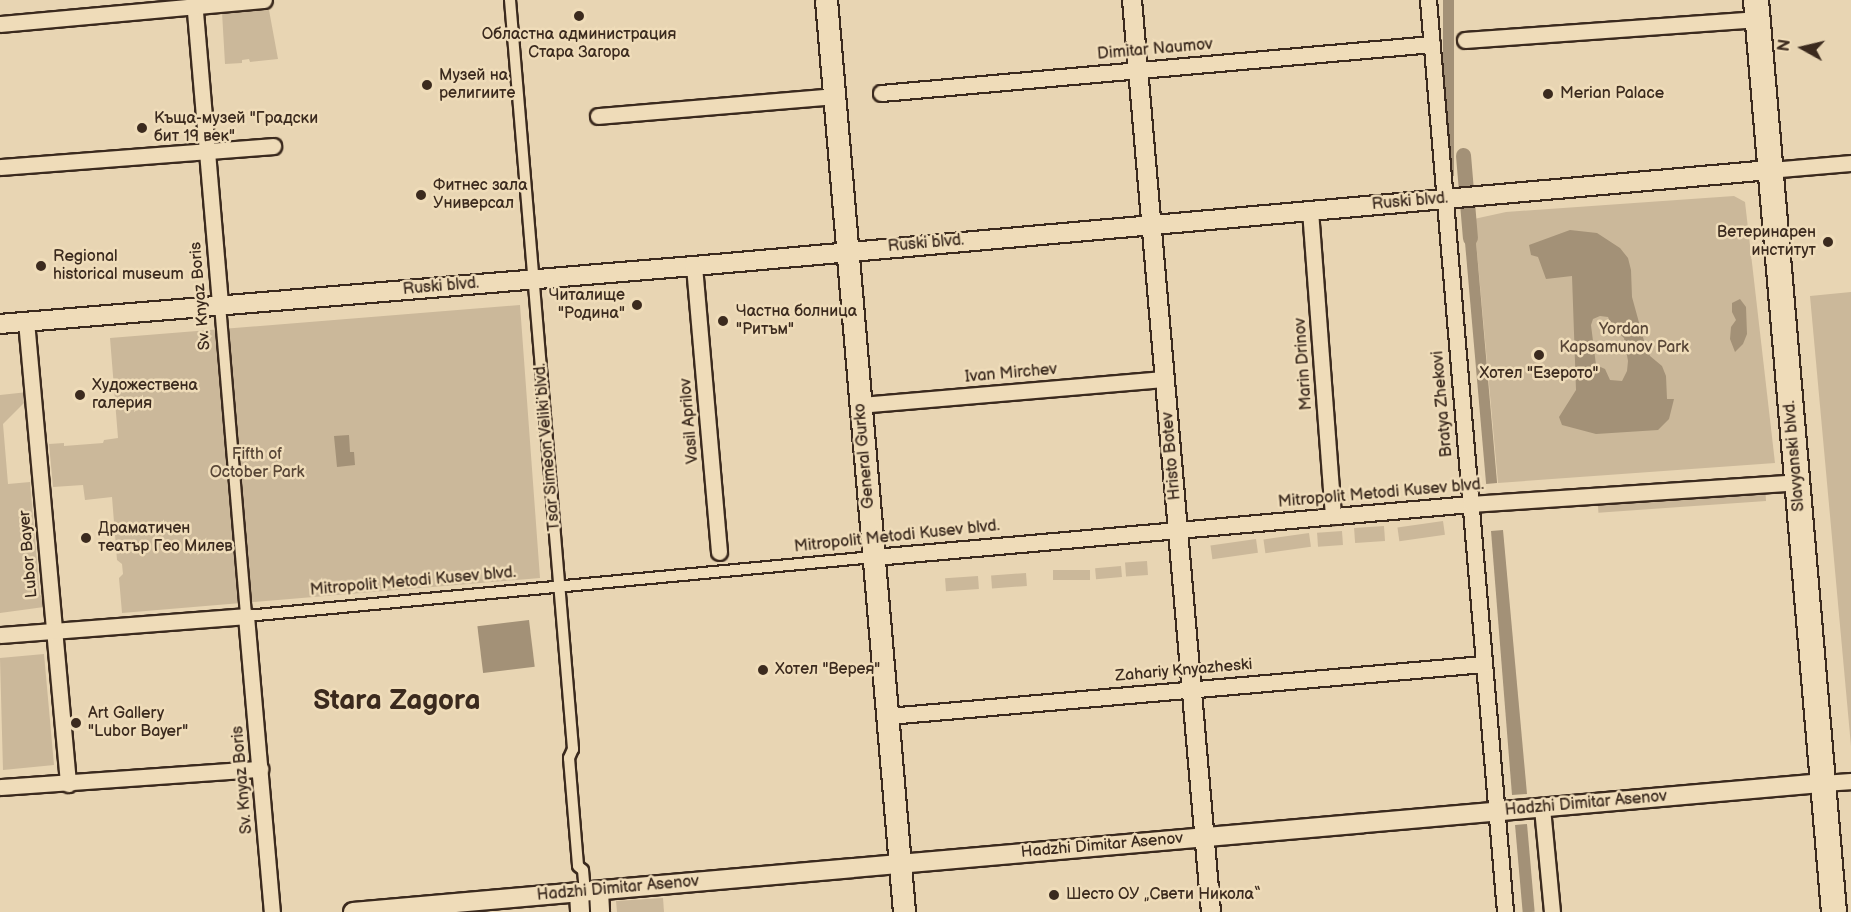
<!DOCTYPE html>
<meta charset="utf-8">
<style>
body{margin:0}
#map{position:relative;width:1851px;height:912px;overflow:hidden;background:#e8d5b3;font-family:"Balsamiq Sans",sans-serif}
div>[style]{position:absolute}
.green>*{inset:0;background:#cbb89a;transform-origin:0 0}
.water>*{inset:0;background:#a39177;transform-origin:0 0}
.canal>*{height:15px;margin:-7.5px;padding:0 7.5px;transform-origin:7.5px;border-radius:7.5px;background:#a39177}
.roads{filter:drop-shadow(2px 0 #3b2a1e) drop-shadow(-2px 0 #3b2a1e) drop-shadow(0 2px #3b2a1e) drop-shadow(0 -2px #3b2a1e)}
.pedestrian>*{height:10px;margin:-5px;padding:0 5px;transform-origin:5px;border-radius:5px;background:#efdcb9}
.minor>*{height:15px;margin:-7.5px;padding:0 7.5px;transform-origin:7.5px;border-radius:7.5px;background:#efdcb9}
.tertiary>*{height:18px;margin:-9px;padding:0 9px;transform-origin:9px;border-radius:9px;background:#efdcb9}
.secondary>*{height:21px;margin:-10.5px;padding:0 10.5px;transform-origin:10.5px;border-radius:10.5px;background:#efdcb9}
.primary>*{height:24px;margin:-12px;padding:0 12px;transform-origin:12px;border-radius:12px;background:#efdcb9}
.dots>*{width:16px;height:16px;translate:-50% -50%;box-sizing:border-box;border:3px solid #efdcb9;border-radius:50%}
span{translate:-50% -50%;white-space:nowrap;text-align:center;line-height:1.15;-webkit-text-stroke:5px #efdcb9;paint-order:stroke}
.poi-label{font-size:16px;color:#3b2a1e}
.left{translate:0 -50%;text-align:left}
.right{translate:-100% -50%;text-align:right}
.street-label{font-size:16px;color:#3b2a1e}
.park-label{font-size:16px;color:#584637}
.town-label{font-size:28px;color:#3b2a1e;font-weight:700}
.north{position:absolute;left:1773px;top:18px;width:60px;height:60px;-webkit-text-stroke:4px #efdcb9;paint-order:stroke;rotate:278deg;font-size:16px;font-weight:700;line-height:24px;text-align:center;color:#3b2a1e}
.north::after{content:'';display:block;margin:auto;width:21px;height:27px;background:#3b2a1e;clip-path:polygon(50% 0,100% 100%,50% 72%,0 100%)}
</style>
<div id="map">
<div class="green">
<i style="clip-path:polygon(269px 10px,278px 59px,250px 62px,249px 59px,242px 60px,242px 63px,225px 64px,222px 12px)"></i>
<i style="clip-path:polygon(1734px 196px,1745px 202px,1775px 463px,1498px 483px,1474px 219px,1506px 212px)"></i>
<i style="clip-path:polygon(1851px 292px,1851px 746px,1810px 296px)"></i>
<i style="clip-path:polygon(520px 305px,540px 578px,122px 613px,119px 578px,123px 574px,122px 564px,117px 560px,112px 497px,85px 500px,83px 485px,53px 487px,49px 444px,64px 443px,64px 446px,103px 443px,104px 440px,118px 438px,110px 338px)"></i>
<i style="clip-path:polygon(28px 392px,28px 399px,3px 424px,8px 484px,30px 482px,40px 595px,44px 597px,44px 607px,0 613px,0 395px)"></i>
<i style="left:1765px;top:486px;width:15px;height:168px;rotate:86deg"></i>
<i style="left:1443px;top:521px;width:14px;height:46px;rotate:82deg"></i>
<i style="left:1384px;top:526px;width:15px;height:30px;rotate:86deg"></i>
<i style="left:1342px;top:531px;width:14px;height:25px;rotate:86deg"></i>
<i style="left:1309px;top:533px;width:14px;height:46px;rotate:82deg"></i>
<i style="left:1256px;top:539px;width:14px;height:46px;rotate:82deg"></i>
<i style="left:1147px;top:561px;width:14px;height:22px;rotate:86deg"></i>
<i style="left:1121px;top:566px;width:11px;height:26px;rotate:85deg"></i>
<i style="left:1090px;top:570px;width:10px;height:37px;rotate:90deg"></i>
<i style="left:1026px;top:573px;width:13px;height:35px;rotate:86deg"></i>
<i style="left:978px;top:576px;width:13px;height:33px;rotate:86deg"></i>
<i style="clip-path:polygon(44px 654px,54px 765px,3px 770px,0 658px)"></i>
<i style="clip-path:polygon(663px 898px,664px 912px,617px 912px,616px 901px)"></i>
</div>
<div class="water">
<i style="left:1443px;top:0;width:11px;height:176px"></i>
<i style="left:1474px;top:219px;width:265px;height:11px;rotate:85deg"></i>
<i style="clip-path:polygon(evenodd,1570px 230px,1597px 233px,1620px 248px,1628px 258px,1631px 270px,1632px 297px,1646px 348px,1650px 356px,1662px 366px,1666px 376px,1667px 399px,1674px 399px,1669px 419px,1658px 430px,1596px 434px,1562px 425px,1559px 417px,1576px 390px,1572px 276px,1546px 279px,1538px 257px,1531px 255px,1529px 245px,1570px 230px,1600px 316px,1608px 317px,1612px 327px,1624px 338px,1628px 361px,1627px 371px,1622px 381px,1610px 380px,1605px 369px,1596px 365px,1591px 325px,1593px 319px,1600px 316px)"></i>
<i style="clip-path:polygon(1740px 299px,1746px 307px,1747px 334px,1743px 344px,1735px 352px,1730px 339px,1731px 327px,1736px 320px,1732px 312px,1732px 303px)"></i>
<i style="clip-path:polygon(349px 435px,350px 452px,354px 452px,355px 465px,337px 467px,334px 436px)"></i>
<i style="clip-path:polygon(1503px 530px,1527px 794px,1512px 795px,1491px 531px)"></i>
<i style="left:529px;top:620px;width:47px;height:52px;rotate:83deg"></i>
<i style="left:1527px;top:824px;width:88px;height:12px;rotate:85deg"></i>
</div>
<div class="canal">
<i style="left:1463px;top:155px;width:83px;rotate:85.2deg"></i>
</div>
<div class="roads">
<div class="pedestrian">
<i style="left:510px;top:0;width:752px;rotate:85.19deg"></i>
<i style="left:573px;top:749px;width:10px;rotate:114deg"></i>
<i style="left:569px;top:758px;width:108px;rotate:85.2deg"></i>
<i style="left:578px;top:866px;width:6px;rotate:39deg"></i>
<i style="left:583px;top:870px;width:22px;rotate:85deg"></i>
<i style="left:220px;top:305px;width:312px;rotate:85.2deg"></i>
<i style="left:246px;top:616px;width:631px;rotate:-5.37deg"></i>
</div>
<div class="minor">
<i style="left:194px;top:0;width:306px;rotate:85.1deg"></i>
<i style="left:1428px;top:0;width:915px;rotate:85.17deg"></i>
<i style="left:0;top:24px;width:265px;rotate:-5.2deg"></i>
<i style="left:1465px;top:40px;width:294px;rotate:-4.1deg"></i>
<i style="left:881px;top:93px;width:553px;rotate:-5.08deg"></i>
<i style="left:598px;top:116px;width:237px;rotate:-4.8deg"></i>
<i style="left:0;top:167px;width:274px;rotate:-4.4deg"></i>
<i style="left:1770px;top:170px;width:81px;rotate:-4.9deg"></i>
<i style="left:1310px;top:210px;width:307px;rotate:85.7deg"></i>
<i style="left:694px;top:266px;width:287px;rotate:85deg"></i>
<i style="left:26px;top:321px;width:465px;rotate:84.8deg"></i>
<i style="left:860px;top:405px;width:306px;rotate:-4.9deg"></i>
<i style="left:874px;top:557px;width:598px;rotate:-5.08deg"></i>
<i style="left:1470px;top:504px;width:328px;rotate:-3.8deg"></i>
<i style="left:0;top:635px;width:247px;rotate:-4.4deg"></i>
<i style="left:246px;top:616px;width:297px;rotate:85deg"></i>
<i style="left:888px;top:716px;width:598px;rotate:-4.99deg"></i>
<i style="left:1823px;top:783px;width:28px;rotate:-4deg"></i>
<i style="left:0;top:787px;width:261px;rotate:-4deg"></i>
<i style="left:1542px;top:808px;width:104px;rotate:84.5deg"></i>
</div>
<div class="tertiary">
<i style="left:1132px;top:0;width:915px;rotate:85.05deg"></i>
<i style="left:0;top:324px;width:696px;rotate:-4.78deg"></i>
<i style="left:694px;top:266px;width:1080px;rotate:-5.1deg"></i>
<i style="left:599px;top:891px;width:21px;rotate:87deg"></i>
<i style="left:579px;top:892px;width:20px;rotate:87deg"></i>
<i style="left:353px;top:912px;width:1476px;rotate:-5.02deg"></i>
</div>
<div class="secondary">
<i style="left:826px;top:0;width:915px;rotate:85.11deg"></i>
</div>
<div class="primary">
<i style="left:1756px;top:0;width:915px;rotate:85.11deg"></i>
</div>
</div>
<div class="dots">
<i style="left:579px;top:16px;background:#3b2a1e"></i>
<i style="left:427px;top:85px;background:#3b2a1e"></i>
<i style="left:1548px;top:94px;background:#3b2a1e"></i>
<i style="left:142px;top:128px;background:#3b2a1e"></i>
<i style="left:421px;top:195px;background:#3b2a1e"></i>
<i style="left:1828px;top:242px;background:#3b2a1e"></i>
<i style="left:41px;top:266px;background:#3b2a1e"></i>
<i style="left:637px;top:305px;background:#3b2a1e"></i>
<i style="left:723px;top:321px;background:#3b2a1e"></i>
<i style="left:1539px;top:355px;background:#3b2a1e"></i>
<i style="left:80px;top:395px;background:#3b2a1e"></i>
<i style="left:86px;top:538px;background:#3b2a1e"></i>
<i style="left:763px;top:670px;background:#3b2a1e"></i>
<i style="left:76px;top:723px;background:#3b2a1e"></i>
<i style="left:1054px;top:895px;background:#3b2a1e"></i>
</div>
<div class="poi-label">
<span style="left:579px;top:44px">Областна администрация<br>Стара Загора</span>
<span class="left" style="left:439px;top:85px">Музей на<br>религиите</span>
<span class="left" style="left:1560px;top:94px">Merian Palace</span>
<span class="left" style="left:154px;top:128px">Къща-музей "Градски<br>бит 19 век"</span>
<span class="left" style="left:433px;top:195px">Фитнес зала<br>Универсал</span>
<span class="right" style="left:1816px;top:242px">Ветеринарен<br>институт</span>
<span class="left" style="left:53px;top:266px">Regional<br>historical museum</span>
<span class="right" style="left:625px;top:305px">Читалище<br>"Родина"</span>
<span class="left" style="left:736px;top:321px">Частна болница<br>"Ритъм"</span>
<span style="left:1539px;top:374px">Хотел "Езерото"</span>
<span class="left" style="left:92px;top:395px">Художествена<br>галерия</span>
<span class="left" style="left:98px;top:538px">Драматичен<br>театър Гео Милев</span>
<span class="left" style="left:775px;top:670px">Хотел "Верея"</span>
<span class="left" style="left:88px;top:723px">Art Gallery<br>"Lubor Bayer"</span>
<span class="left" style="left:1066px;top:895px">Шесто ОУ „Свети Никола“</span>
</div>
<div class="street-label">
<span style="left:1155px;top:50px;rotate:-5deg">Dimitar Naumov</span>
<span style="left:1410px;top:202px;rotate:-5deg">Ruski blvd.</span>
<span style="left:926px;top:244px;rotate:-5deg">Ruski blvd.</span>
<span style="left:441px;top:287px;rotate:-5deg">Ruski blvd.</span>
<span style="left:201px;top:296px;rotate:-95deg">Sv. Knyaz Boris</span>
<span style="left:1304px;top:364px;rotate:-94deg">Marin Drinov</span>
<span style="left:1011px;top:374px;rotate:-5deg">Ivan Mirchev</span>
<span style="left:1443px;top:404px;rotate:-95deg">Bratya Zhekovi</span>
<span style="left:690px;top:421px;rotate:-95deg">Vasil Aprilov</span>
<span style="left:548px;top:447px;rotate:-95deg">Tsar Simeon Veliki blvd.</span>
<span style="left:865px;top:456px;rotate:-95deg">General Gurko</span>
<span style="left:1172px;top:456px;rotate:-95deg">Hristo Botev</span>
<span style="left:1795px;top:456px;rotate:-95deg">Slavyanski blvd.</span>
<span style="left:1381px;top:494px;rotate:-5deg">Mitropolit Metodi Kusev blvd.</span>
<span style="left:897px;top:537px;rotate:-6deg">Mitropolit Metodi Kusev blvd.</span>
<span style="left:29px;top:554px;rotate:-95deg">Lubor Bayer</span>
<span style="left:413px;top:582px;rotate:-5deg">Mitropolit Metodi Kusev blvd.</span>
<span style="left:1184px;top:671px;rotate:-5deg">Zahariy Knyazheski</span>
<span style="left:243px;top:780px;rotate:-95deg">Sv. Knyaz Boris</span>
<span style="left:1586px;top:804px;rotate:-5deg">Hadzhi Dimitar Asenov</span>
<span style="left:1102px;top:846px;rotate:-5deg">Hadzhi Dimitar Asenov</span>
<span style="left:618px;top:889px;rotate:-5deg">Hadzhi Dimitar Asenov</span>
</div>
<div class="park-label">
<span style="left:1624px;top:339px">Yordan<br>Kapsamunov Park</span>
<span style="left:257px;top:464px">Fifth of<br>October Park</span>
</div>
<div class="town-label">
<span style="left:397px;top:701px">Stara Zagora</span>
</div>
<div class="north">N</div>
</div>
